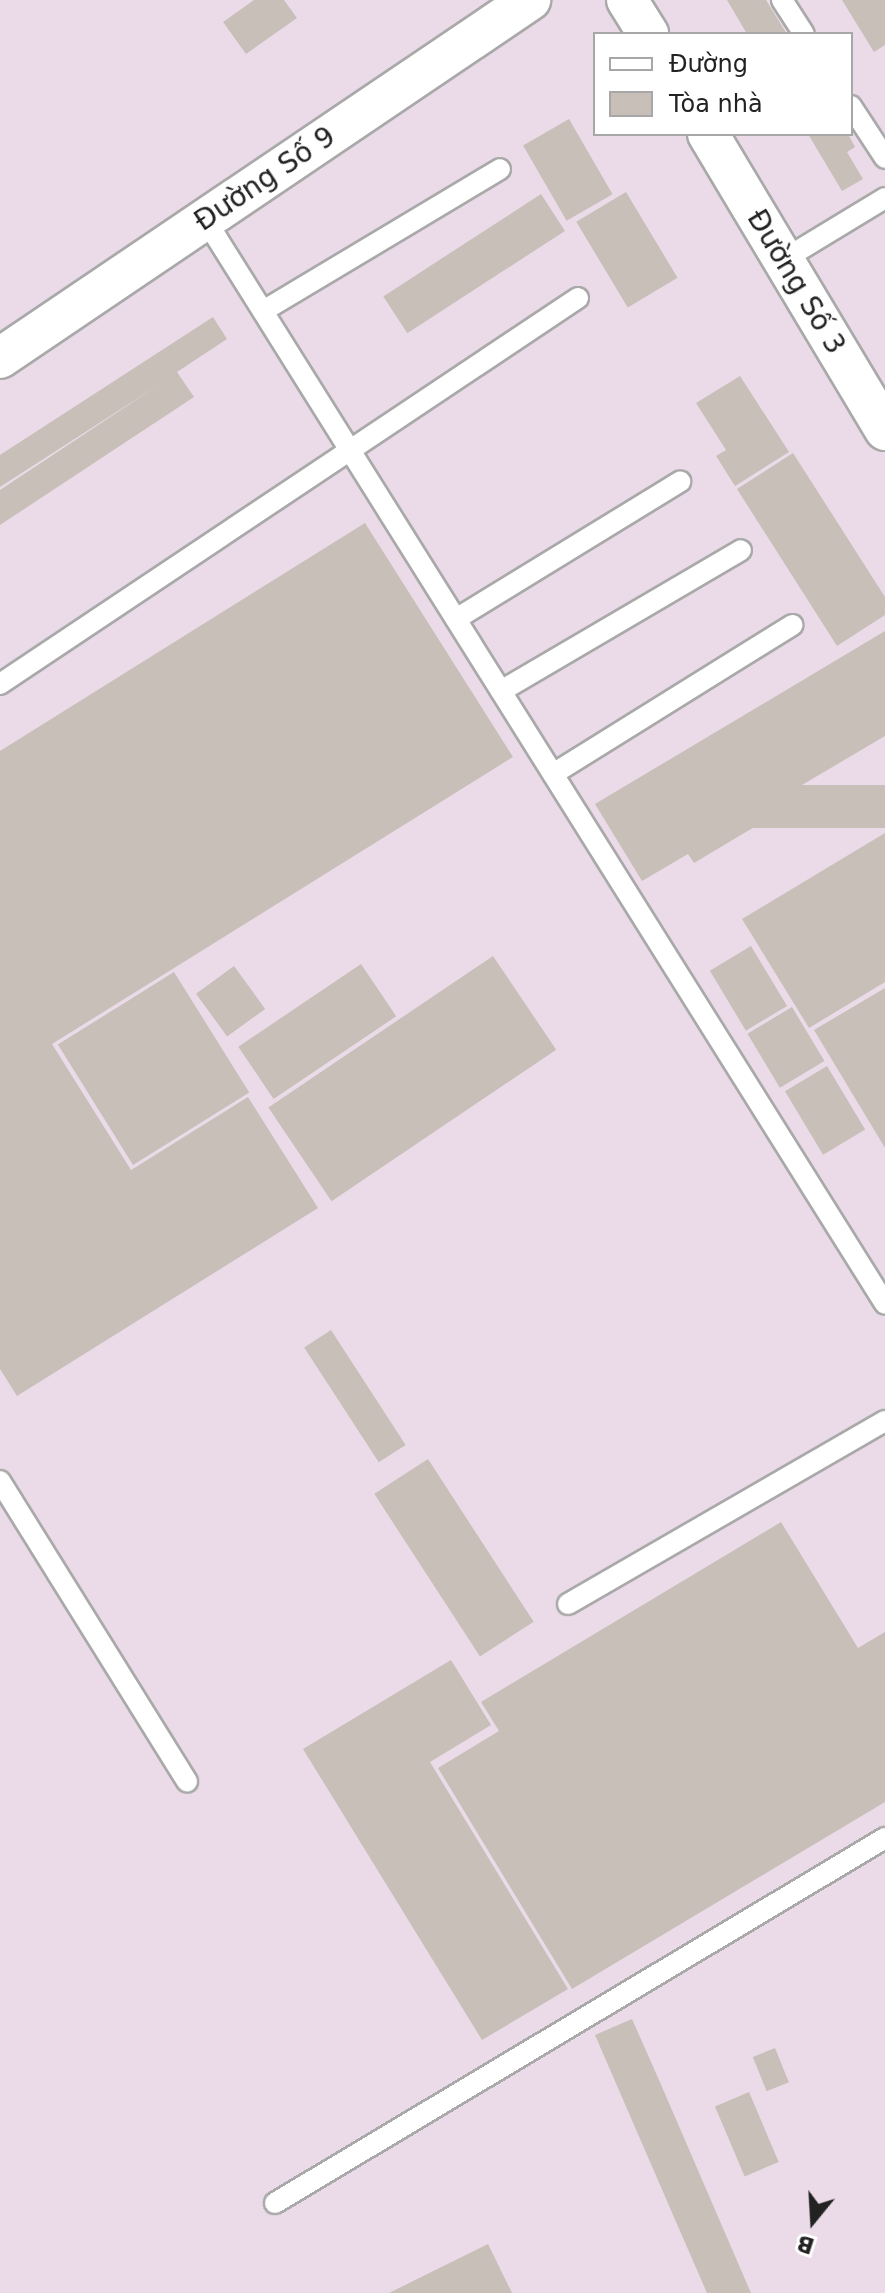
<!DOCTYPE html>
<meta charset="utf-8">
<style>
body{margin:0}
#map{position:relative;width:885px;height:2293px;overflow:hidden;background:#f2efe9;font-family:"DejaVu Sans",sans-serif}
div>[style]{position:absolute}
.industrial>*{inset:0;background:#ebdbe8}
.building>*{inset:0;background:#c7bfb8;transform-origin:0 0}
.roads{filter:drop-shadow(2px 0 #a9a9a9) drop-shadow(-2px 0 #a9a9a9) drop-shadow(0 2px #a9a9a9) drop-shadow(0 -2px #a9a9a9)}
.lane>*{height:20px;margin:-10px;padding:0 10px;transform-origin:10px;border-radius:10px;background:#fff}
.street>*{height:40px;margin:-20px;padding:0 20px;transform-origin:20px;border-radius:20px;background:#fff}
span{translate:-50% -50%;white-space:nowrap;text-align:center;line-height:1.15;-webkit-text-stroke:6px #fff;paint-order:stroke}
.street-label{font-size:28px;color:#222}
.legend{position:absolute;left:593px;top:32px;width:260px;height:104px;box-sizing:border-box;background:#fff;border:2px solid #a7a7a7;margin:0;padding:10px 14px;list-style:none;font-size:24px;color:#222}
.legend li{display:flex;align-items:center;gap:16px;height:40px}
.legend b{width:40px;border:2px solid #a7a7a7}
.north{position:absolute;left:773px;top:2181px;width:80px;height:80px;-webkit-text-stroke:6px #fff;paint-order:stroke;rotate:198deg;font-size:22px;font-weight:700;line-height:32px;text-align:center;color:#222}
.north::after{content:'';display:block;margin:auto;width:28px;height:36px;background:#222;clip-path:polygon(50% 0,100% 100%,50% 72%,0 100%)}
</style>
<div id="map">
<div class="industrial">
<i style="clip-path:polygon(evenodd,0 0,885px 0,885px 2293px,0 2293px,0 0,595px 34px,851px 34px,851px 134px,595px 134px,595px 34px)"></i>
</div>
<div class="building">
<i style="clip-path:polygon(254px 0,284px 0,297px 18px,246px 54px,223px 22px)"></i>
<i style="clip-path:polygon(727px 0,766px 0,787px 34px,747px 34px)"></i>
<i style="clip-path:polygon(842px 0,885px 0,885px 45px,874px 52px)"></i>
<i style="left:569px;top:119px;width:87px;height:53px;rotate:60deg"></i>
<i style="clip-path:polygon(808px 134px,848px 134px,855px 147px,847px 152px,863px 179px,842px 191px)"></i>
<i style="left:626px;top:192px;width:100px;height:58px;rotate:59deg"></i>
<i style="left:541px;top:194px;width:44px;height:188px;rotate:57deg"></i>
<i style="clip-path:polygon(213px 317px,227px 339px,177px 372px,194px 397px,0 525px,0 490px,160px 384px,0 487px,0 455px)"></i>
<i style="clip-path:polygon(740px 376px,789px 452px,735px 486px,716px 456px,726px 450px,696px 403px)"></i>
<i style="clip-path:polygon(793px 453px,885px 597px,885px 615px,837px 646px,737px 489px)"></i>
<i style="clip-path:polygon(365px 523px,513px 757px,52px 1044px,131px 1170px,248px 1097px,318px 1208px,17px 1396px,0 1369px,0 751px)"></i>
<i style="clip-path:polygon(885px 631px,885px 736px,802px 785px,808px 795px,694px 863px,688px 854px,642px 881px,595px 804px)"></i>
<i style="left:885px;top:785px;width:43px;height:193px;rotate:90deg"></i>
<i style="clip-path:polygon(885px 833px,885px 982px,809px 1028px,742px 919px)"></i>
<i style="left:751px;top:946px;width:70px;height:48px;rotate:59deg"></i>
<i style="left:493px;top:956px;width:113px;height:271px;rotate:56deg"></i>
<i style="left:361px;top:964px;width:63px;height:148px;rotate:56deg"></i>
<i style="left:234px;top:966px;width:53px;height:47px;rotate:54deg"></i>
<i style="left:174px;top:972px;width:142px;height:137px;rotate:58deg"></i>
<i style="clip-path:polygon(885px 988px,885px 1148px,814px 1030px)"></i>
<i style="left:792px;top:1007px;width:63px;height:52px;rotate:59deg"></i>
<i style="left:827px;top:1066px;width:74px;height:49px;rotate:59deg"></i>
<i style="left:331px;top:1330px;width:137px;height:32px;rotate:57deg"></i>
<i style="left:428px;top:1459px;width:194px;height:64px;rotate:57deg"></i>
<i style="clip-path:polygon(781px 1522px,858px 1648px,885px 1632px,885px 1802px,572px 1989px,438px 1768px,499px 1731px,481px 1702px)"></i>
<i style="clip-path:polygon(451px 1660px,491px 1725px,430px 1762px,568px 1989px,482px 2040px,303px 1749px)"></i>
<i style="clip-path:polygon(632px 2019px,659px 2080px,751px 2293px,707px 2293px,680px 2231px,595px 2035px)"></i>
<i style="left:775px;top:2048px;width:37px;height:24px;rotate:68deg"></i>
<i style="left:749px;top:2092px;width:76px;height:37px;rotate:67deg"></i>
<i style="clip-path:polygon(488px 2244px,512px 2293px,389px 2293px)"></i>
</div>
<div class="roads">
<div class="lane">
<i style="left:782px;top:0;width:40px;rotate:57.1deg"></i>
<i style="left:851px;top:106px;width:62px;rotate:56.8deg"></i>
<i style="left:205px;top:219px;width:1280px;rotate:57.92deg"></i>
<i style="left:783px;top:260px;width:119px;rotate:-31.3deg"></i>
<i style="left:263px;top:311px;width:276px;rotate:-30.9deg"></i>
<i style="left:456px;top:619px;width:263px;rotate:-31.5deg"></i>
<i style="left:0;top:684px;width:695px;rotate:-33.74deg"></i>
<i style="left:501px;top:691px;width:278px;rotate:-30.4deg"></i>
<i style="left:553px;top:774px;width:282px;rotate:-31.9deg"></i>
<i style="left:0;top:1481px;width:354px;rotate:58.1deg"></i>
<i style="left:568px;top:1604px;width:366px;rotate:-30deg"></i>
<i style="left:275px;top:2203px;width:711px;rotate:-30.89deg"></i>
</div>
<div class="street">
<i style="left:627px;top:0;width:40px;rotate:58deg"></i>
<i style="left:708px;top:134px;width:345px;rotate:59.1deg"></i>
<i style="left:0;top:358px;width:640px;rotate:-34.04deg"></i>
</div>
</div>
<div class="street-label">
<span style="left:265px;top:179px;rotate:-34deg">Đường Số 9</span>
<span style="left:796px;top:282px;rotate:59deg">Đường Số 3</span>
</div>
<ul class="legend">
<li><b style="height:10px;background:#fff"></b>Đường</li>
<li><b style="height:22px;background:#c7bfb8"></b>Tòa nhà</li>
</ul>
<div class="north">B</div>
</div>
